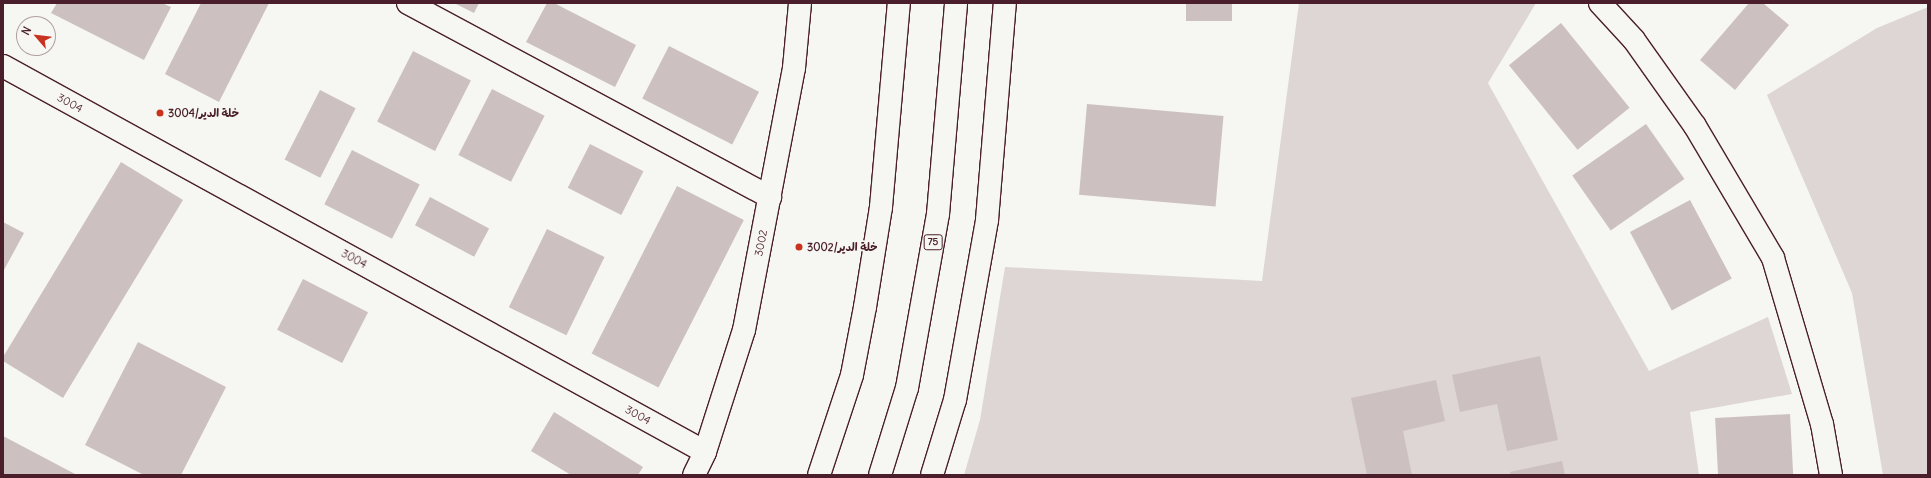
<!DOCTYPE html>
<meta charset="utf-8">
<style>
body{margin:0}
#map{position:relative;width:1931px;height:478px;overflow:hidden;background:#f6f6f2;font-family:Delius,"Playpen Sans Arabic",sans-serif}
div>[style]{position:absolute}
.green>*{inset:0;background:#ddd6d5}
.building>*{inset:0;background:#ccc1c0;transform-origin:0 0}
.roads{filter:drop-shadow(1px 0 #4a1f2b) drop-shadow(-1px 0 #4a1f2b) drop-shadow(0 1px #4a1f2b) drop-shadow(0 -1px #4a1f2b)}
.minor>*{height:22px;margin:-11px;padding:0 11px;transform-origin:11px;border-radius:11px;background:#f6f6f2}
.highway>*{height:22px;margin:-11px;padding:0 11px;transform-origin:11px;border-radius:11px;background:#f6f6f2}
.dots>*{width:11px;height:11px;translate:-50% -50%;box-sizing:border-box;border:2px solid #f6f6f2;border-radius:50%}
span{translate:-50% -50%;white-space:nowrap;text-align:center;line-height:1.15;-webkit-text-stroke:3.5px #f6f6f2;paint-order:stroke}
.shield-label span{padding:1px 3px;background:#f6f6f2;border:1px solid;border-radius:3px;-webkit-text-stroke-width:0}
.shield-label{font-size:10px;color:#4a1f2b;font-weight:700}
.street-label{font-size:11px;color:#4a1f2b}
.poi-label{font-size:11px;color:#4a1f2b;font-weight:700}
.left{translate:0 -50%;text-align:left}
.frame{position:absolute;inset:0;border:4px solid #4a1f2b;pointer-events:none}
.north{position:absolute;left:16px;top:16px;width:40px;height:40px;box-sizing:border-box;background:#f6f6f2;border:1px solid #b1a0a2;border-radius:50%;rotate:298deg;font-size:11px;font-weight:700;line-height:16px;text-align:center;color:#4a1f2b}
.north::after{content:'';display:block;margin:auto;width:14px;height:18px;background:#c8321e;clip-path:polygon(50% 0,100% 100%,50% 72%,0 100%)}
</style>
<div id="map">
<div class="green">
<i style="clip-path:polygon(1299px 3px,1536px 3px,1488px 83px,1649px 371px,1768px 317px,1792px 394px,1690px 412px,1699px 475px,964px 475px,980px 420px,1005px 267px,1262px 281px)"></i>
<i style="clip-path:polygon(1928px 7px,1928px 475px,1883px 475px,1852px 293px,1767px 95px,1877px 28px)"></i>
</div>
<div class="building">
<i style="clip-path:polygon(57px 3px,162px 3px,171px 7px,144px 60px,51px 13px)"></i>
<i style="clip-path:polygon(201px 3px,269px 3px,219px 102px,165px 74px)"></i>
<i style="clip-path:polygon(454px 3px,479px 3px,474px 13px)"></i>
<i style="clip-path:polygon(547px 3px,554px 3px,636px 45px,615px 87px,526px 42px)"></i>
<i style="left:1186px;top:3px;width:46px;height:18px"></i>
<i style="clip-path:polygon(1749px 3px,1763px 3px,1789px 25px,1735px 90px,1700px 60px)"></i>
<i style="left:1561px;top:23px;width:109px;height:67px;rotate:51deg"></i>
<i style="left:669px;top:46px;width:101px;height:59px;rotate:27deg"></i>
<i style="left:413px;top:51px;width:65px;height:79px;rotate:27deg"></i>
<i style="left:492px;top:89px;width:59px;height:74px;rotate:27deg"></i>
<i style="left:320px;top:90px;width:40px;height:78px;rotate:27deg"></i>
<i style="left:1087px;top:104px;width:137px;height:91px;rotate:5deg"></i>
<i style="left:1646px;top:124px;width:67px;height:90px;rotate:55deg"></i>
<i style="left:590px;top:144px;width:60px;height:49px;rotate:27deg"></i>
<i style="left:352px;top:150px;width:76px;height:61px;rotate:27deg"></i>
<i style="clip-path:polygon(121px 162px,183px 200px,63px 398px,3px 361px,3px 357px)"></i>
<i style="left:677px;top:186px;width:75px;height:188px;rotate:27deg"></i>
<i style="left:430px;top:197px;width:67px;height:32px;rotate:28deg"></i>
<i style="left:1690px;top:200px;width:89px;height:68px;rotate:62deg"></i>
<i style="clip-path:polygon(3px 222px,24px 233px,4px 270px,3px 270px)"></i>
<i style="left:547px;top:229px;width:64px;height:87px;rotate:26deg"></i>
<i style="left:303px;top:279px;width:73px;height:57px;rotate:27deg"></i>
<i style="clip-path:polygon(138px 342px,226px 387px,181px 475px,144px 475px,85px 445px)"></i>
<i style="clip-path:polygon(1540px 356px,1558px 440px,1507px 451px,1497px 404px,1460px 412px,1452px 375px)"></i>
<i style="clip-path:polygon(1436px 380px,1445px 421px,1403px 431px,1412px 475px,1367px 475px,1351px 398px)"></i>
<i style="clip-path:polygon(554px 412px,643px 467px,638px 475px,571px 475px,531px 451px)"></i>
<i style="left:1790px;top:414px;width:61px;height:75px;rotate:87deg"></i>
<i style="clip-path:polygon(3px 436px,77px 475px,3px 475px)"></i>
<i style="clip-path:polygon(1562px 461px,1565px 475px,1511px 475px,1510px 472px)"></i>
</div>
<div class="roads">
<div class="minor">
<i style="left:408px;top:3px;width:411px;rotate:28.2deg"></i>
<i style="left:1600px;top:3px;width:50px;rotate:47.4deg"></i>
<i style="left:1634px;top:40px;width:105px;rotate:54.7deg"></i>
<i style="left:1695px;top:126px;width:153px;rotate:59.4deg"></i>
<i style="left:1773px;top:258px;width:173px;rotate:73.6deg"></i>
<i style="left:1822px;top:424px;width:52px;rotate:80deg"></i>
<i style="left:3px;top:66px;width:801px;rotate:28.8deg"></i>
<i style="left:694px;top:475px;width:25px;rotate:-64deg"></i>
<i style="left:705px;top:452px;width:128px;rotate:-72.3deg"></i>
<i style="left:744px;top:330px;width:267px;rotate:-79.2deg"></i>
<i style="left:794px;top:68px;width:65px;rotate:-84.7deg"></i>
</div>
<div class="highway">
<i style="left:819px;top:475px;width:105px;rotate:-71.7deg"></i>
<i style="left:852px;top:375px;width:69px;rotate:-79.2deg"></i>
<i style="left:865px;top:307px;width:101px;rotate:-80.9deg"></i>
<i style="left:881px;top:207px;width:205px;rotate:-85deg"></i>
<i style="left:880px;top:475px;width:91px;rotate:-72.8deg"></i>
<i style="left:907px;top:388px;width:177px;rotate:-79.9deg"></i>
<i style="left:938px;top:214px;width:212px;rotate:-85.1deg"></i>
<i style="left:932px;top:475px;width:78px;rotate:-73deg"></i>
<i style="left:955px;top:400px;width:183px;rotate:-79.9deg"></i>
<i style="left:987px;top:220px;width:218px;rotate:-85.3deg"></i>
</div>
</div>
<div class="dots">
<i style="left:160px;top:113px;background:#c8321e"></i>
<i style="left:799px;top:247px;background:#c8321e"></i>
</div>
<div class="shield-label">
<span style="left:933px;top:242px">75</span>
</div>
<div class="street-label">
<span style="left:70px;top:103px;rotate:29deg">3004</span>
<span style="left:761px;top:243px;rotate:-79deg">3002</span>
<span style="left:354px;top:259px;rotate:29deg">3004</span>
<span style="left:638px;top:415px;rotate:29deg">3004</span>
</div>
<div class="poi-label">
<span class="left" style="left:168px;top:113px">خلة الدير/3004</span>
<span class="left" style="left:807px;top:247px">خلة الدير/3002</span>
</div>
<div class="frame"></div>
<div class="north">N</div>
</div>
